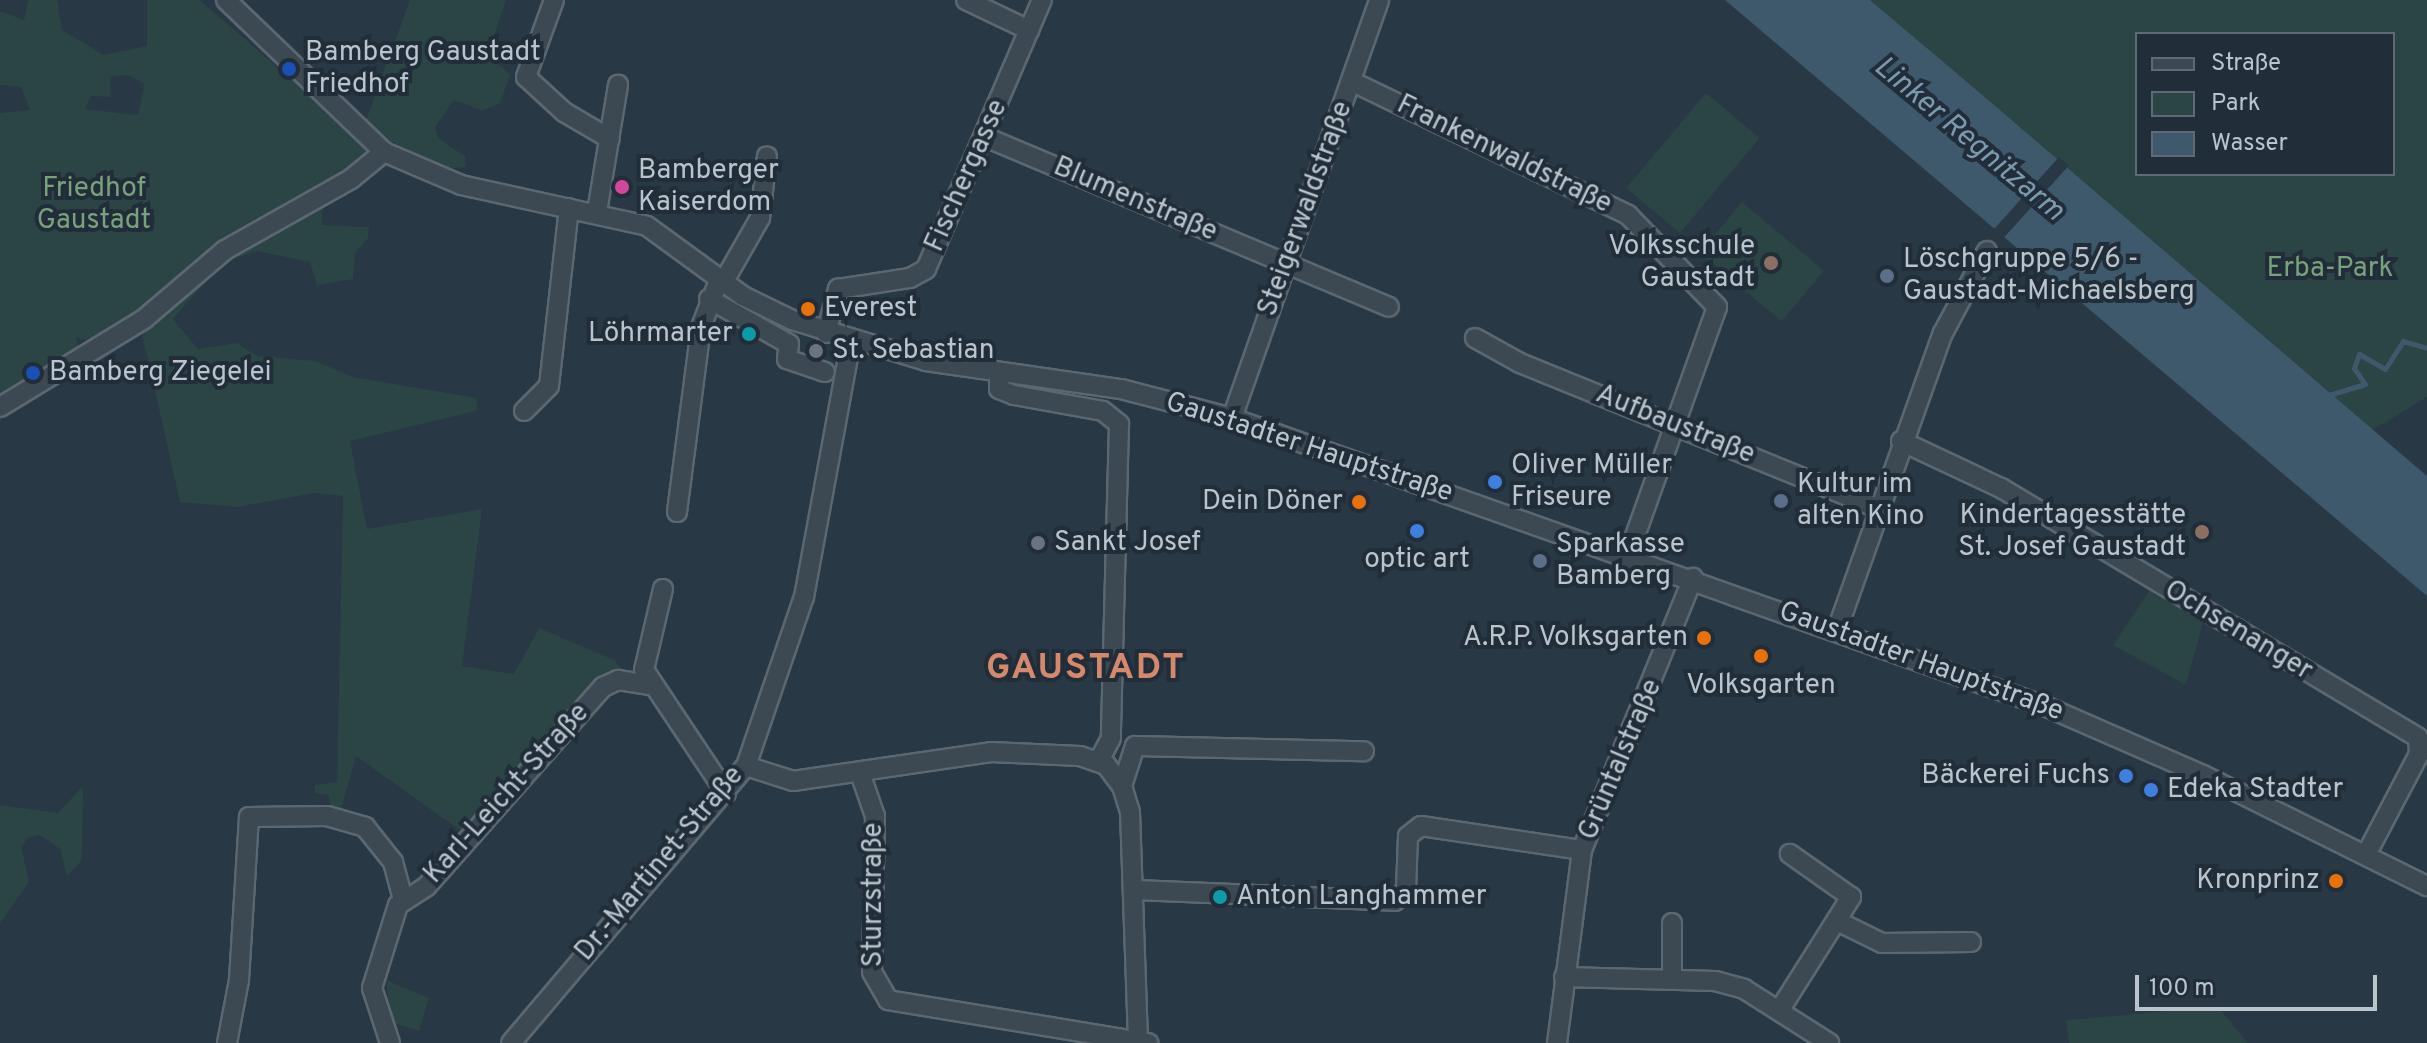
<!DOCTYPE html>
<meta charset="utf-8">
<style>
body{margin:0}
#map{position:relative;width:2427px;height:1043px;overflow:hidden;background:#283844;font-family:Overpass,sans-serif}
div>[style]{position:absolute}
.green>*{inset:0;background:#2a4544;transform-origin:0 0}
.water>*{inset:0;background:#3e596c}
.pier>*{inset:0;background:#283844;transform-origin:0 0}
.stream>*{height:5px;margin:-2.5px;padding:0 2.5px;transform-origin:2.5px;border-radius:2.5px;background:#3e596c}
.roads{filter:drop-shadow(2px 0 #5b6771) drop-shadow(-2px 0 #5b6771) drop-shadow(0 2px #5b6771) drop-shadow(0 -2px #5b6771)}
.minor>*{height:18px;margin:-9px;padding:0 9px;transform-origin:9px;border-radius:9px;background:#3c4953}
.dots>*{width:22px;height:22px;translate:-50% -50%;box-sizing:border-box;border:4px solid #212e39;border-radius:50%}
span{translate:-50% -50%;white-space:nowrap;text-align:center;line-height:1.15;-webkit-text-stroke:8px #212e39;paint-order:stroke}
.poi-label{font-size:28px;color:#bac4cd}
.left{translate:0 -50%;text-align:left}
.right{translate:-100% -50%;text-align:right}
.street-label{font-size:28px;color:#bac4cd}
.park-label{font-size:28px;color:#78a27c}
.water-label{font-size:30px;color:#7b99af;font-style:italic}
.district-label{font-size:36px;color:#d5896c;font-weight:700;letter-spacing:2px}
.legend{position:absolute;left:2135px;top:32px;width:260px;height:144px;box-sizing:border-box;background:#212e39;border:2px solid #5e6a74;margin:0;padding:10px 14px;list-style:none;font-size:24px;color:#bac4cd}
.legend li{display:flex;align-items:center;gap:16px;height:40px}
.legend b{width:40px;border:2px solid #5e6a74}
.scale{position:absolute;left:2135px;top:975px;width:242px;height:36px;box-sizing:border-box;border:4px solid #bac4cd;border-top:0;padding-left:10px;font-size:24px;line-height:28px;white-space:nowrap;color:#bac4cd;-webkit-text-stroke:6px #212e39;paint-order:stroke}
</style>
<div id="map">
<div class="green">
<i style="clip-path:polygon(evenodd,28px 0,57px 0,62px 30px,104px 55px,147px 46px,147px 0,200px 0,300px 87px,314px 75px,365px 123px,410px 0,506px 0,488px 54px,510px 75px,500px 103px,482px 111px,454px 100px,435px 127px,438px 138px,465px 156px,466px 167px,445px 169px,378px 135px,373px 153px,323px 200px,322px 225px,369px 227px,368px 238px,355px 253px,353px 279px,317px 285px,310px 262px,257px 251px,223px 262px,173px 319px,198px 349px,237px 343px,257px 356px,316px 361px,353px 377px,477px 398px,476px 411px,350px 441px,367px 529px,482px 509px,462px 666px,514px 674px,539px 628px,614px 660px,625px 672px,590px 684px,464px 833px,356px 756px,341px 810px,332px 809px,328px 795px,315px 793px,315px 785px,337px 782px,343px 496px,314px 493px,237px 507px,180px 502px,141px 329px,91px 342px,76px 337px,79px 350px,69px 371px,0 420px,0 113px,30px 110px,21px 87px,0 85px,0 11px,24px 20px,28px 0,110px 77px,129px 75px,144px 84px,138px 115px,85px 109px,91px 96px,111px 97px,110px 77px)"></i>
<i style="clip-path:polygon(evenodd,1870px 0,2427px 0,2427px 397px,2371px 431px,1870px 0,2137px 34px,2393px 34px,2393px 174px,2137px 174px,2137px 34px)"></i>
<i style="left:1706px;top:93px;width:70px;height:124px;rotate:40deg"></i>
<i style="left:1742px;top:202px;width:107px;height:66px;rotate:40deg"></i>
<i style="clip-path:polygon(2149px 591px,2203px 622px,2186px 685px,2113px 645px)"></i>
<i style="clip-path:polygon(83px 786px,82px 860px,67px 876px,60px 849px,40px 835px,29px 837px,21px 846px,29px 882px,0 923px,0 805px,58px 813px)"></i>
<i style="clip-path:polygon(386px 980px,429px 998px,419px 1031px,391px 1022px)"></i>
<i style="clip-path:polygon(2218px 1007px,2248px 1043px,2069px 1043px,2066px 1020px)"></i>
</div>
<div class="water">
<i style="clip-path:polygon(1725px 0,1870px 0,1987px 99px,2427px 476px,2427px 596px)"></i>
</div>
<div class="pier">
<i style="left:2059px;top:157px;width:13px;height:99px;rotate:42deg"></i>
</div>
<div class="stream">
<i style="left:2322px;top:397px;width:45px;rotate:-16.8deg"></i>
<i style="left:2365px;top:384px;width:19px;rotate:-125deg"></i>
<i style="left:2354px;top:368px;width:15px;rotate:-70deg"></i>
<i style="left:2359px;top:354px;width:30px;rotate:30deg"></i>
<i style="left:2385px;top:369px;width:33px;rotate:-57deg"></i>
<i style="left:2403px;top:341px;width:25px;rotate:16deg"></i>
</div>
<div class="roads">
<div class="minor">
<i style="left:226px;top:0;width:219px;rotate:43.9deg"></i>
<i style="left:384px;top:152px;width:84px;rotate:23.2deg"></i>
<i style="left:461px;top:185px;width:190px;rotate:12.4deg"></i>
<i style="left:647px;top:226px;width:119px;rotate:36.1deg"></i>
<i style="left:743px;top:296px;width:55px;rotate:26.1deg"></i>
<i style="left:792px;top:320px;width:140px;rotate:17deg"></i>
<i style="left:926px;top:361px;width:197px;rotate:8.2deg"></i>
<i style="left:1121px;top:389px;width:115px;rotate:14.6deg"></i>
<i style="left:1232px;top:418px;width:865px;rotate:19.52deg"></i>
<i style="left:2047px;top:707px;width:170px;rotate:23.6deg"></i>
<i style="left:2203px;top:775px;width:250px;rotate:26.4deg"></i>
<i style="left:554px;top:0;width:82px;rotate:110deg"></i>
<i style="left:526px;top:77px;width:52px;rotate:42.6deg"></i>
<i style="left:564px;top:112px;width:53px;rotate:30.4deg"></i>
<i style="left:966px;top:0;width:70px;rotate:25.5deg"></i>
<i style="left:1351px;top:81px;width:308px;rotate:25.8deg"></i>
<i style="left:1628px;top:215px;width:128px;rotate:45.9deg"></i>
<i style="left:1717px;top:307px;width:264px;rotate:109.7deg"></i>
<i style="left:985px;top:137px;width:438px;rotate:22.8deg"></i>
<i style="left:597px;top:212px;width:129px;rotate:-80.6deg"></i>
<i style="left:724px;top:281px;width:73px;rotate:-60.3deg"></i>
<i style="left:760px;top:218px;width:62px;rotate:-83.6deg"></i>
<i style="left:709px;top:299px;width:92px;rotate:29.4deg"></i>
<i style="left:789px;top:344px;width:15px;rotate:98deg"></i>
<i style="left:787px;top:359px;width:40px;rotate:18.9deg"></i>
<i style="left:826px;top:333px;width:46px;rotate:-74.7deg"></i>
<i style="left:838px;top:289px;width:73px;rotate:-8.7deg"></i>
<i style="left:910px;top:278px;width:18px;rotate:-29deg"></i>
<i style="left:926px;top:269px;width:293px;rotate:-66.7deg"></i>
<i style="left:1475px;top:338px;width:51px;rotate:29.1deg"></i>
<i style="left:1520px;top:363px;width:385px;rotate:22.1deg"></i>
<i style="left:999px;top:372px;width:17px;rotate:90deg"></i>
<i style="left:999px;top:389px;width:16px;rotate:22deg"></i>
<i style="left:1014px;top:395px;width:90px;rotate:10.2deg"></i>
<i style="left:1103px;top:411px;width:21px;rotate:39deg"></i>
<i style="left:1119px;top:424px;width:314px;rotate:91.5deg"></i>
<i style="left:1111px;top:738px;width:26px;rotate:118deg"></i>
<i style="left:0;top:407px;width:169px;rotate:-31.4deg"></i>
<i style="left:144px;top:319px;width:106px;rotate:-40.4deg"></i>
<i style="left:225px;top:250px;width:145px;rotate:-29.4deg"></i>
<i style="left:351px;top:179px;width:43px;rotate:-39.3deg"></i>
<i style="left:524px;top:411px;width:35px;rotate:-45deg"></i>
<i style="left:549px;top:386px;width:179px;rotate:-83.6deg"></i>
<i style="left:1232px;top:418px;width:443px;rotate:-70.6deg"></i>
<i style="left:1901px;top:441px;width:110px;rotate:25.2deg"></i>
<i style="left:2001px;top:488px;width:486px;rotate:30.9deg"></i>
<i style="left:2418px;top:738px;width:16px;rotate:86deg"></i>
<i style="left:2419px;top:754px;width:114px;rotate:117.7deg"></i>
<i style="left:677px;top:512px;width:187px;rotate:-82.6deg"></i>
<i style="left:701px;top:327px;width:53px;rotate:-68.8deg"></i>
<i style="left:663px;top:589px;width:83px;rotate:103.2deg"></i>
<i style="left:644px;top:670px;width:148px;rotate:56.3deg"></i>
<i style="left:1837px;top:630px;width:315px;rotate:-70.4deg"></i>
<i style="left:1943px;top:333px;width:93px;rotate:-61.8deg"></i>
<i style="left:746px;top:766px;width:49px;rotate:17.7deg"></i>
<i style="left:793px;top:781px;width:200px;rotate:-8.3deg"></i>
<i style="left:991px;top:752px;width:89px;rotate:2.6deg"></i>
<i style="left:1080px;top:756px;width:28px;rotate:19deg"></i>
<i style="left:1106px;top:765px;width:26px;rotate:53deg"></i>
<i style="left:1122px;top:786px;width:27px;rotate:73deg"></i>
<i style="left:1130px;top:812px;width:231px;rotate:88deg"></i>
<i style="left:860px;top:773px;width:46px;rotate:70.8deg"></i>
<i style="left:875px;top:816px;width:156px;rotate:91.1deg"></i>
<i style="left:872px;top:972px;width:32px;rotate:60deg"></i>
<i style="left:888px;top:1000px;width:264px;rotate:9.4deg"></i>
<i style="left:1122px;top:786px;width:42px;rotate:-72deg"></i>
<i style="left:1135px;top:746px;width:229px;rotate:1.3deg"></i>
<i style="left:1136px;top:890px;width:259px;rotate:2.4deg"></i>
<i style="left:1395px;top:901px;width:16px;rotate:-45deg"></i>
<i style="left:1406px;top:890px;width:54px;rotate:-87.9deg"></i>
<i style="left:1408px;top:836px;width:16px;rotate:-38deg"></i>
<i style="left:1421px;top:826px;width:163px;rotate:8.5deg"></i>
<i style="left:1837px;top:921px;width:50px;rotate:26.1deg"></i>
<i style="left:1882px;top:943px;width:89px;rotate:-0.6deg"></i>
<i style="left:1672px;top:923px;width:54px;rotate:90deg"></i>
<i style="left:1564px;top:977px;width:151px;rotate:1.5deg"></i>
<i style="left:1715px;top:981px;width:30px;rotate:15deg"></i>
<i style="left:1744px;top:989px;width:101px;rotate:32.4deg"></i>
<i style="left:1779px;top:1011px;width:135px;rotate:-57.7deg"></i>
<i style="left:1851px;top:897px;width:75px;rotate:-144.8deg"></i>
<i style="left:227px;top:1043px;width:64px;rotate:-79.2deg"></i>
<i style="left:239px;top:980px;width:163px;rotate:-86.5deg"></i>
<i style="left:249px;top:817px;width:78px;rotate:-0.7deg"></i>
<i style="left:327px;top:816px;width:40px;rotate:16deg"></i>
<i style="left:365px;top:827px;width:45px;rotate:51.3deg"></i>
<i style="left:393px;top:862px;width:38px;rotate:75deg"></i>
<i style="left:390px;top:1043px;width:58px;rotate:-108.1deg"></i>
<i style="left:372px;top:988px;width:87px;rotate:-72.6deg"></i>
<i style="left:398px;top:905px;width:33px;rotate:-33deg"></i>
<i style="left:426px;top:887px;width:267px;rotate:-48.5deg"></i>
<i style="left:603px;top:687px;width:17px;rotate:-25deg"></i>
<i style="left:618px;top:680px;width:36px;rotate:9deg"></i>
<i style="left:511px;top:1043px;width:363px;rotate:-49.7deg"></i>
<i style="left:746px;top:766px;width:179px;rotate:-71.1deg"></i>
<i style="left:804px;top:597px;width:260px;rotate:-79.6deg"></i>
<i style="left:1557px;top:1043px;width:195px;rotate:-82.6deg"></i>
<i style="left:1582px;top:850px;width:294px;rotate:-67.8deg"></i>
</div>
</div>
<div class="dots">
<i style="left:289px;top:69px;background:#1a4fb4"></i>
<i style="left:622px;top:187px;background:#d1479c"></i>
<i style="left:1771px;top:263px;background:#8d6e63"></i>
<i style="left:1887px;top:276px;background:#5c6f8a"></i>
<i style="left:808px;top:309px;background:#e8710a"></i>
<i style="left:749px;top:334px;background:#0f9aa8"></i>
<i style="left:816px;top:351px;background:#6b7280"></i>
<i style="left:33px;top:373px;background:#1a4fb4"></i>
<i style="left:1495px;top:482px;background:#3f7fe0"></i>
<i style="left:1781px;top:501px;background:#5c6f8a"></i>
<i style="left:1359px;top:502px;background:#e8710a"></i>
<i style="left:1417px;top:531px;background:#3f7fe0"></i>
<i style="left:2202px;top:532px;background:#8d6e63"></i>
<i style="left:1038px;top:543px;background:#6b7280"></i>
<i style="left:1540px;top:561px;background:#5c6f8a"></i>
<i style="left:1704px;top:638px;background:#e8710a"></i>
<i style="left:1761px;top:656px;background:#e8710a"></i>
<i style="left:2126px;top:776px;background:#3f7fe0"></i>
<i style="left:2151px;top:790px;background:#3f7fe0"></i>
<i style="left:2336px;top:881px;background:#e8710a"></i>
<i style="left:1220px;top:897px;background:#0f9aa8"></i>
</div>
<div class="poi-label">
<span class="left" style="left:305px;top:69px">Bamberg Gaustadt<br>Friedhof</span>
<span class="left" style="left:638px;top:187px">Bamberger<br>Kaiserdom</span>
<span class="right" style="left:1755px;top:263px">Volksschule<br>Gaustadt</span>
<span class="left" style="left:1903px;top:276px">Löschgruppe 5/6 -<br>Gaustadt-Michaelsberg</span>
<span class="left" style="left:824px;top:309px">Everest</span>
<span class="right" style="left:733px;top:334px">Löhrmarter</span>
<span class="left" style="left:832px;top:351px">St. Sebastian</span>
<span class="left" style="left:49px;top:373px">Bamberg Ziegelei</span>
<span class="left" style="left:1511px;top:482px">Oliver Müller<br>Friseure</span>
<span class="left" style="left:1797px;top:501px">Kultur im<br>alten Kino</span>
<span class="right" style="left:1343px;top:502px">Dein Döner</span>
<span class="right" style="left:2186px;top:532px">Kindertagesstätte<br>St. Josef Gaustadt</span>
<span class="left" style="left:1054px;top:543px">Sankt Josef</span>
<span class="left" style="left:1556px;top:561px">Sparkasse<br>Bamberg</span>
<span style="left:1417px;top:560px">optic art</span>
<span class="right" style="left:1688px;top:638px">A.R.P. Volksgarten</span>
<span style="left:1761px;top:686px">Volksgarten</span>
<span class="right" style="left:2110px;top:776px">Bäckerei Fuchs</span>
<span class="left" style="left:2167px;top:790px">Edeka Stadter</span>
<span class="right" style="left:2320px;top:881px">Kronprinz</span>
<span class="left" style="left:1236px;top:897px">Anton Langhammer</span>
</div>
<div class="street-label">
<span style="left:1504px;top:155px;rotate:26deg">Frankenwaldstraße</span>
<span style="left:967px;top:176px;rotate:-66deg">Fischergasse</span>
<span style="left:1135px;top:200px;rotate:23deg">Blumenstraße</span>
<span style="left:1306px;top:209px;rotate:-70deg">Steigerwaldstraße</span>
<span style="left:1675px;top:425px;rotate:22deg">Aufbaustraße</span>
<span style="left:1309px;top:448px;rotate:18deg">Gaustadter Hauptstraße</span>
<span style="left:2238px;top:631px;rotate:31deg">Ochsenanger</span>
<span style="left:1921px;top:662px;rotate:20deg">Gaustadter Hauptstraße</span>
<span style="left:1621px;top:760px;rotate:-67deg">Grüntalstraße</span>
<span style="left:507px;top:794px;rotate:-48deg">Karl-Leicht-Straße</span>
<span style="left:660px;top:864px;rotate:-50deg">Dr.-Martinet-Straße</span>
<span style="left:874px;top:895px;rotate:-90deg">Sturzstraße</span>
</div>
<div class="park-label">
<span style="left:94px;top:205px">Friedhof<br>Gaustadt</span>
<span style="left:2330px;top:269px">Erba-Park</span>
</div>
<div class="water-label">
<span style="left:1968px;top:140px;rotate:40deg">Linker Regnitzarm</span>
</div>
<div class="district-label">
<span style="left:1086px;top:670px">GAUSTADT</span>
</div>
<ul class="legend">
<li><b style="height:10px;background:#3c4953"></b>Straße</li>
<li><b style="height:22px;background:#2a4544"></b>Park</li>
<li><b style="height:22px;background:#3e596c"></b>Wasser</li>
</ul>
<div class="scale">100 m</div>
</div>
